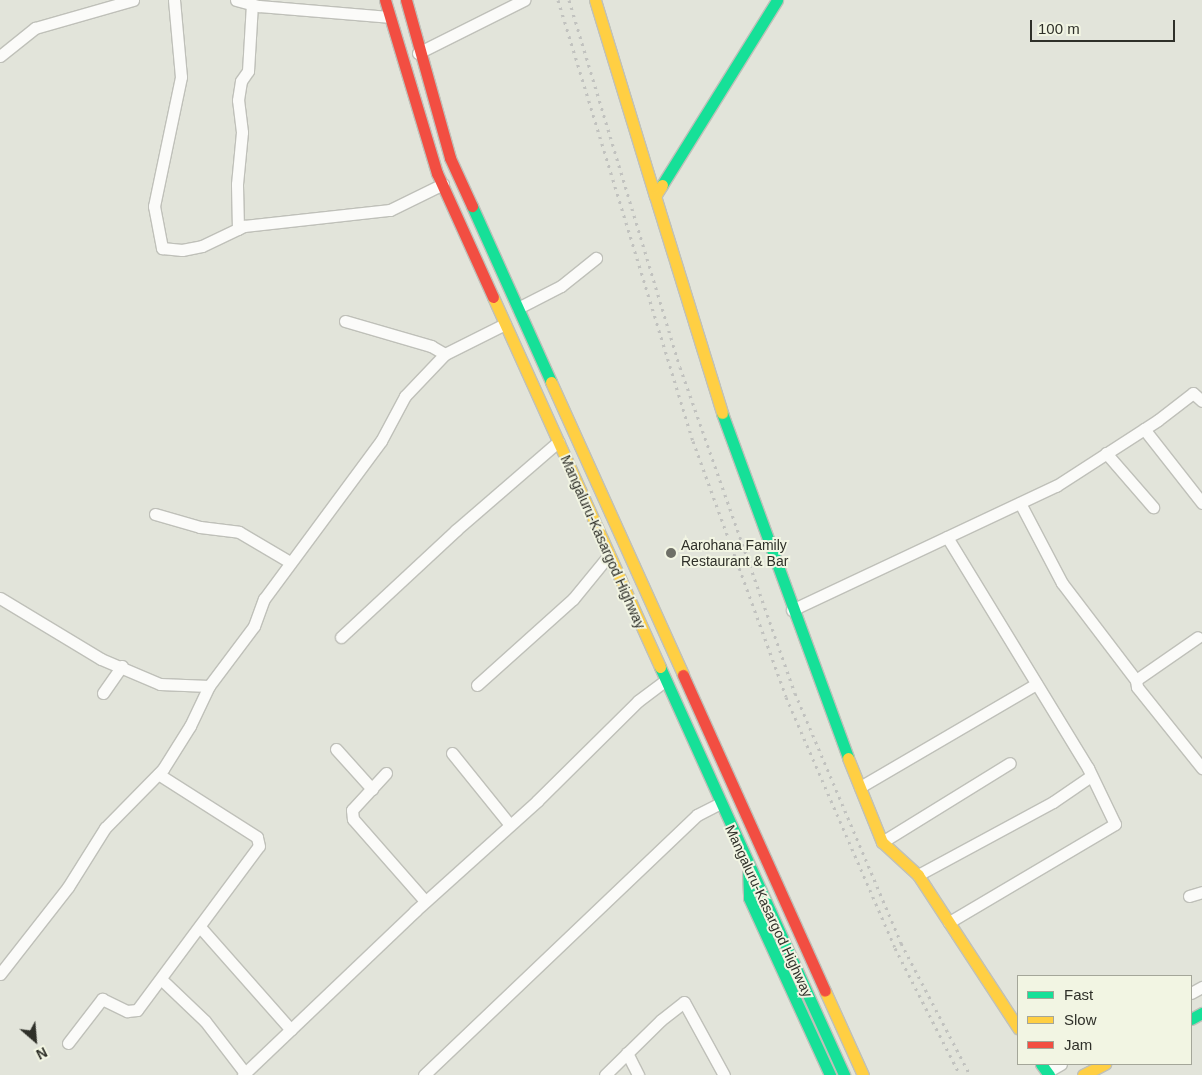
<!DOCTYPE html>
<style>
body{margin:0}
#map{position:relative;width:1202px;height:1075px;overflow:hidden;background:#e2e4da;font-family:Helvetica,sans-serif}
div>[style]{position:absolute}
.roads{filter:drop-shadow(1px 0 #bfc0b9) drop-shadow(-1px 0 #bfc0b9) drop-shadow(0 1px #bfc0b9) drop-shadow(0 -1px #bfc0b9)}
.street>*{height:11px;margin:-5.5px;padding:0 5.5px;transform-origin:5.5px;border-radius:5.5px;background:#fbfbf9}
.fast>*{height:11px;margin:-5.5px;padding:0 5.5px;transform-origin:5.5px;border-radius:5.5px;background:#16e098}
.slow>*{height:11px;margin:-5.5px;padding:0 5.5px;transform-origin:5.5px;border-radius:5.5px;background:#ffcf43}
.jam>*{height:11px;margin:-5.5px;padding:0 5.5px;transform-origin:5.5px;border-radius:5.5px;background:#f24e42}
.rail>*{height:3px;margin-top:-1.5px;transform-origin:0;background:repeating-linear-gradient(90deg,#c1c2bf 0 2.5px,transparent 0 7.5px)}
.dots>*{width:14px;height:14px;translate:-50% -50%;box-sizing:border-box;border:2px solid #f2f5e3;border-radius:50%}
span{translate:-50% -50%;white-space:nowrap;text-align:center;line-height:1.15;-webkit-text-stroke:4px #f2f5e3;paint-order:stroke}
.street-label{font-size:14px;color:#2f3029}
.poi-label{font-size:14px;color:#2f3029}
.left{translate:0 -50%;text-align:left}
.legend{position:absolute;left:1017px;top:975px;width:175px;height:90px;box-sizing:border-box;background:#f2f5e3;border:1px solid #a4a699;margin:0;padding:6px 9px;list-style:none;font-size:15px;color:#2f3029}
.legend li{display:flex;align-items:center;gap:10px;height:25px}
.legend b{width:25px;border:1px solid #a4a699}
.north{position:absolute;left:10px;top:1015px;width:50px;height:50px;-webkit-text-stroke:4px #f2f5e3;paint-order:stroke;rotate:153deg;font-size:14px;font-weight:700;line-height:20px;text-align:center;color:#2f3029}
.north::after{content:'';display:block;margin:auto;width:18px;height:22px;background:#2f3029;clip-path:polygon(50% 0,100% 100%,50% 72%,0 100%)}
.scale{position:absolute;left:1030px;top:20px;width:145px;height:22px;box-sizing:border-box;border:2px solid #2f3029;border-top:0;padding-left:6px;font-size:15px;line-height:18px;white-space:nowrap;color:#2f3029;-webkit-text-stroke:4px #f2f5e3;paint-order:stroke}
</style>
<div id="map">
<div class="roads">
<div class="street">
<i style="left:174px;top:0;width:77px;rotate:84.8deg"></i>
<i style="left:181px;top:77px;width:132px;rotate:101.8deg"></i>
<i style="left:154px;top:206px;width:43px;rotate:79.2deg"></i>
<i style="left:162px;top:248px;width:20px;rotate:6deg"></i>
<i style="left:182px;top:250px;width:20px;rotate:-11deg"></i>
<i style="left:202px;top:246px;width:47px;rotate:-25.5deg"></i>
<i style="left:244px;top:226px;width:147px;rotate:-6.3deg"></i>
<i style="left:390px;top:210px;width:59px;rotate:-26.1deg"></i>
<i style="left:236px;top:0;width:24px;rotate:15deg"></i>
<i style="left:259px;top:6px;width:130px;rotate:4.8deg"></i>
<i style="left:418px;top:53px;width:119px;rotate:-26.6deg"></i>
<i style="left:0;top:56px;width:45px;rotate:-38.7deg"></i>
<i style="left:35px;top:28px;width:102px;rotate:-15.9deg"></i>
<i style="left:238px;top:229px;width:45px;rotate:-91.3deg"></i>
<i style="left:237px;top:184px;width:52px;rotate:-84.5deg"></i>
<i style="left:242px;top:132px;width:32px;rotate:-97deg"></i>
<i style="left:238px;top:100px;width:19px;rotate:-81deg"></i>
<i style="left:241px;top:81px;width:12px;rotate:-55deg"></i>
<i style="left:248px;top:71px;width:67px;rotate:-86.6deg"></i>
<i style="left:518px;top:308px;width:48px;rotate:-27.1deg"></i>
<i style="left:561px;top:286px;width:45px;rotate:-38.7deg"></i>
<i style="left:345px;top:321px;width:90px;rotate:16.2deg"></i>
<i style="left:431px;top:346px;width:16px;rotate:30deg"></i>
<i style="left:1144px;top:429px;width:94px;rotate:51.9deg"></i>
<i style="left:1106px;top:453px;width:72px;rotate:49deg"></i>
<i style="left:1020px;top:503px;width:90px;rotate:62.3deg"></i>
<i style="left:1062px;top:583px;width:122px;rotate:52.7deg"></i>
<i style="left:1136px;top:680px;width:7px;rotate:82deg"></i>
<i style="left:1137px;top:687px;width:104px;rotate:51.3deg"></i>
<i style="left:155px;top:514px;width:47px;rotate:16.1deg"></i>
<i style="left:200px;top:527px;width:39px;rotate:7deg"></i>
<i style="left:239px;top:532px;width:59px;rotate:30.5deg"></i>
<i style="left:947px;top:537px;width:271px;rotate:58.6deg"></i>
<i style="left:1088px;top:768px;width:62px;rotate:64.3deg"></i>
<i style="left:1115px;top:824px;width:193px;rotate:149.4deg"></i>
<i style="left:0;top:598px;width:118px;rotate:31.1deg"></i>
<i style="left:101px;top:659px;width:64px;rotate:23deg"></i>
<i style="left:160px;top:684px;width:49px;rotate:2.3deg"></i>
<i style="left:792px;top:610px;width:292px;rotate:-25.2deg"></i>
<i style="left:1056px;top:486px;width:121px;rotate:-32.9deg"></i>
<i style="left:1158px;top:420px;width:44px;rotate:-37.6deg"></i>
<i style="left:1193px;top:393px;width:12px;rotate:42deg"></i>
<i style="left:341px;top:637px;width:157px;rotate:-42.9deg"></i>
<i style="left:456px;top:530px;width:135px;rotate:-40.8deg"></i>
<i style="left:1136px;top:680px;width:75px;rotate:-34.7deg"></i>
<i style="left:477px;top:685px;width:129px;rotate:-41.9deg"></i>
<i style="left:573px;top:599px;width:57px;rotate:-50.7deg"></i>
<i style="left:103px;top:693px;width:33px;rotate:-55deg"></i>
<i style="left:336px;top:749px;width:54px;rotate:48deg"></i>
<i style="left:452px;top:753px;width:92px;rotate:51.1deg"></i>
<i style="left:386px;top:773px;width:50px;rotate:132.6deg"></i>
<i style="left:352px;top:810px;width:9px;rotate:84deg"></i>
<i style="left:353px;top:819px;width:109px;rotate:48.7deg"></i>
<i style="left:860px;top:787px;width:204px;rotate:-30.3deg"></i>
<i style="left:882px;top:842px;width:150px;rotate:-31.7deg"></i>
<i style="left:918px;top:875px;width:153px;rotate:-28.4deg"></i>
<i style="left:1053px;top:802px;width:46px;rotate:-34.4deg"></i>
<i style="left:1189px;top:896px;width:14px;rotate:-17deg"></i>
<i style="left:200px;top:927px;width:137px;rotate:48.5deg"></i>
<i style="left:0;top:974px;width:110px;rotate:-52deg"></i>
<i style="left:68px;top:887px;width:70px;rotate:-57.9deg"></i>
<i style="left:105px;top:828px;width:83px;rotate:-45.5deg"></i>
<i style="left:163px;top:769px;width:51px;rotate:-57.9deg"></i>
<i style="left:190px;top:726px;width:44px;rotate:-64.6deg"></i>
<i style="left:209px;top:686px;width:75px;rotate:-53.1deg"></i>
<i style="left:254px;top:626px;width:29px;rotate:-70deg"></i>
<i style="left:264px;top:599px;width:197px;rotate:-53.5deg"></i>
<i style="left:381px;top:441px;width:51px;rotate:-61.9deg"></i>
<i style="left:405px;top:396px;width:58px;rotate:-46.4deg"></i>
<i style="left:445px;top:354px;width:67px;rotate:-26.6deg"></i>
<i style="left:162px;top:980px;width:59px;rotate:43.6deg"></i>
<i style="left:205px;top:1021px;width:66px;rotate:52.4deg"></i>
<i style="left:1191px;top:993px;width:13px;rotate:-29deg"></i>
<i style="left:68px;top:1043px;width:56px;rotate:-52.3deg"></i>
<i style="left:102px;top:999px;width:28px;rotate:26deg"></i>
<i style="left:127px;top:1011px;width:10px;rotate:-6deg"></i>
<i style="left:137px;top:1010px;width:204px;rotate:-53.4deg"></i>
<i style="left:259px;top:846px;width:9px;rotate:-103deg"></i>
<i style="left:257px;top:837px;width:117px;rotate:-147.5deg"></i>
<i style="left:627px;top:1053px;width:25px;rotate:63deg"></i>
<i style="left:1047px;top:1072px;width:16px;rotate:-30deg"></i>
<i style="left:243px;top:1075px;width:238px;rotate:-43.6deg"></i>
<i style="left:415px;top:911px;width:164px;rotate:-42deg"></i>
<i style="left:537px;top:801px;width:142px;rotate:-44.7deg"></i>
<i style="left:638px;top:701px;width:34px;rotate:-37deg"></i>
<i style="left:424px;top:1075px;width:377px;rotate:-43.6deg"></i>
<i style="left:697px;top:815px;width:25px;rotate:-27deg"></i>
<i style="left:605px;top:1075px;width:78px;rotate:-44.5deg"></i>
<i style="left:661px;top:1020px;width:29px;rotate:-38deg"></i>
<i style="left:684px;top:1002px;width:83px;rotate:61.3deg"></i>
</div>
<div class="fast">
<i style="left:662px;top:185px;width:218px;rotate:-58.1deg"></i>
<i style="left:472px;top:206px;width:193px;rotate:65.8deg"></i>
<i style="left:722px;top:413px;width:367px;rotate:69.9deg"></i>
<i style="left:660px;top:667px;width:448px;rotate:65.7deg"></i>
<i style="left:748px;top:866px;width:32px;rotate:88deg"></i>
<i style="left:749px;top:898px;width:195px;rotate:65.4deg"></i>
<i style="left:1191px;top:1019px;width:13px;rotate:-29deg"></i>
<i style="left:1041px;top:1064px;width:14px;rotate:54deg"></i>
</div>
<div class="slow">
<i style="left:595px;top:0;width:205px;rotate:73deg"></i>
<i style="left:662px;top:185px;width:13px;rotate:122deg"></i>
<i style="left:655px;top:196px;width:227px;rotate:72.8deg"></i>
<i style="left:493px;top:297px;width:406px;rotate:65.7deg"></i>
<i style="left:551px;top:382px;width:321px;rotate:65.7deg"></i>
<i style="left:848px;top:758px;width:91px;rotate:68deg"></i>
<i style="left:882px;top:842px;width:49px;rotate:42.5deg"></i>
<i style="left:918px;top:875px;width:183px;rotate:56.8deg"></i>
<i style="left:825px;top:991px;width:92px;rotate:65.7deg"></i>
<i style="left:1083px;top:1075px;width:25px;rotate:-27deg"></i>
</div>
<div class="jam">
<i style="left:385px;top:0;width:181px;rotate:73.3deg"></i>
<i style="left:437px;top:173px;width:136px;rotate:65.7deg"></i>
<i style="left:406px;top:0;width:164px;rotate:74.4deg"></i>
<i style="left:450px;top:158px;width:53px;rotate:65.4deg"></i>
<i style="left:683px;top:675px;width:346px;rotate:65.8deg"></i>
</div>
</div>
<div class="rail">
<i style="left:558px;top:0;width:461px;rotate:73deg"></i>
<i style="left:693px;top:441px;width:272px;rotate:70deg"></i>
<i style="left:786px;top:697px;width:274px;rotate:66.5deg"></i>
<i style="left:895px;top:948px;width:143px;rotate:62.9deg"></i>
<i style="left:569px;top:0;width:383px;rotate:73.2deg"></i>
<i style="left:680px;top:367px;width:346px;rotate:70.6deg"></i>
<i style="left:795px;top:693px;width:272px;rotate:67deg"></i>
<i style="left:901px;top:943px;width:149px;rotate:62.4deg"></i>
</div>
<div class="dots">
<i style="left:671px;top:553px;background:#6e6f67"></i>
</div>
<div class="street-label">
<span style="left:603px;top:542px;rotate:66deg">Mangaluru-Kasargod Highway</span>
<span style="left:769px;top:911px;rotate:65deg">Mangaluru-Kasargod Highway</span>
</div>
<div class="poi-label">
<span class="left" style="left:681px;top:553px">Aarohana Family<br>Restaurant &amp; Bar</span>
</div>
<ul class="legend">
<li><b style="height:6px;background:#16e098"></b>Fast</li>
<li><b style="height:6px;background:#ffcf43"></b>Slow</li>
<li><b style="height:6px;background:#f24e42"></b>Jam</li>
</ul>
<div class="north">N</div>
<div class="scale">100 m</div>
</div>
